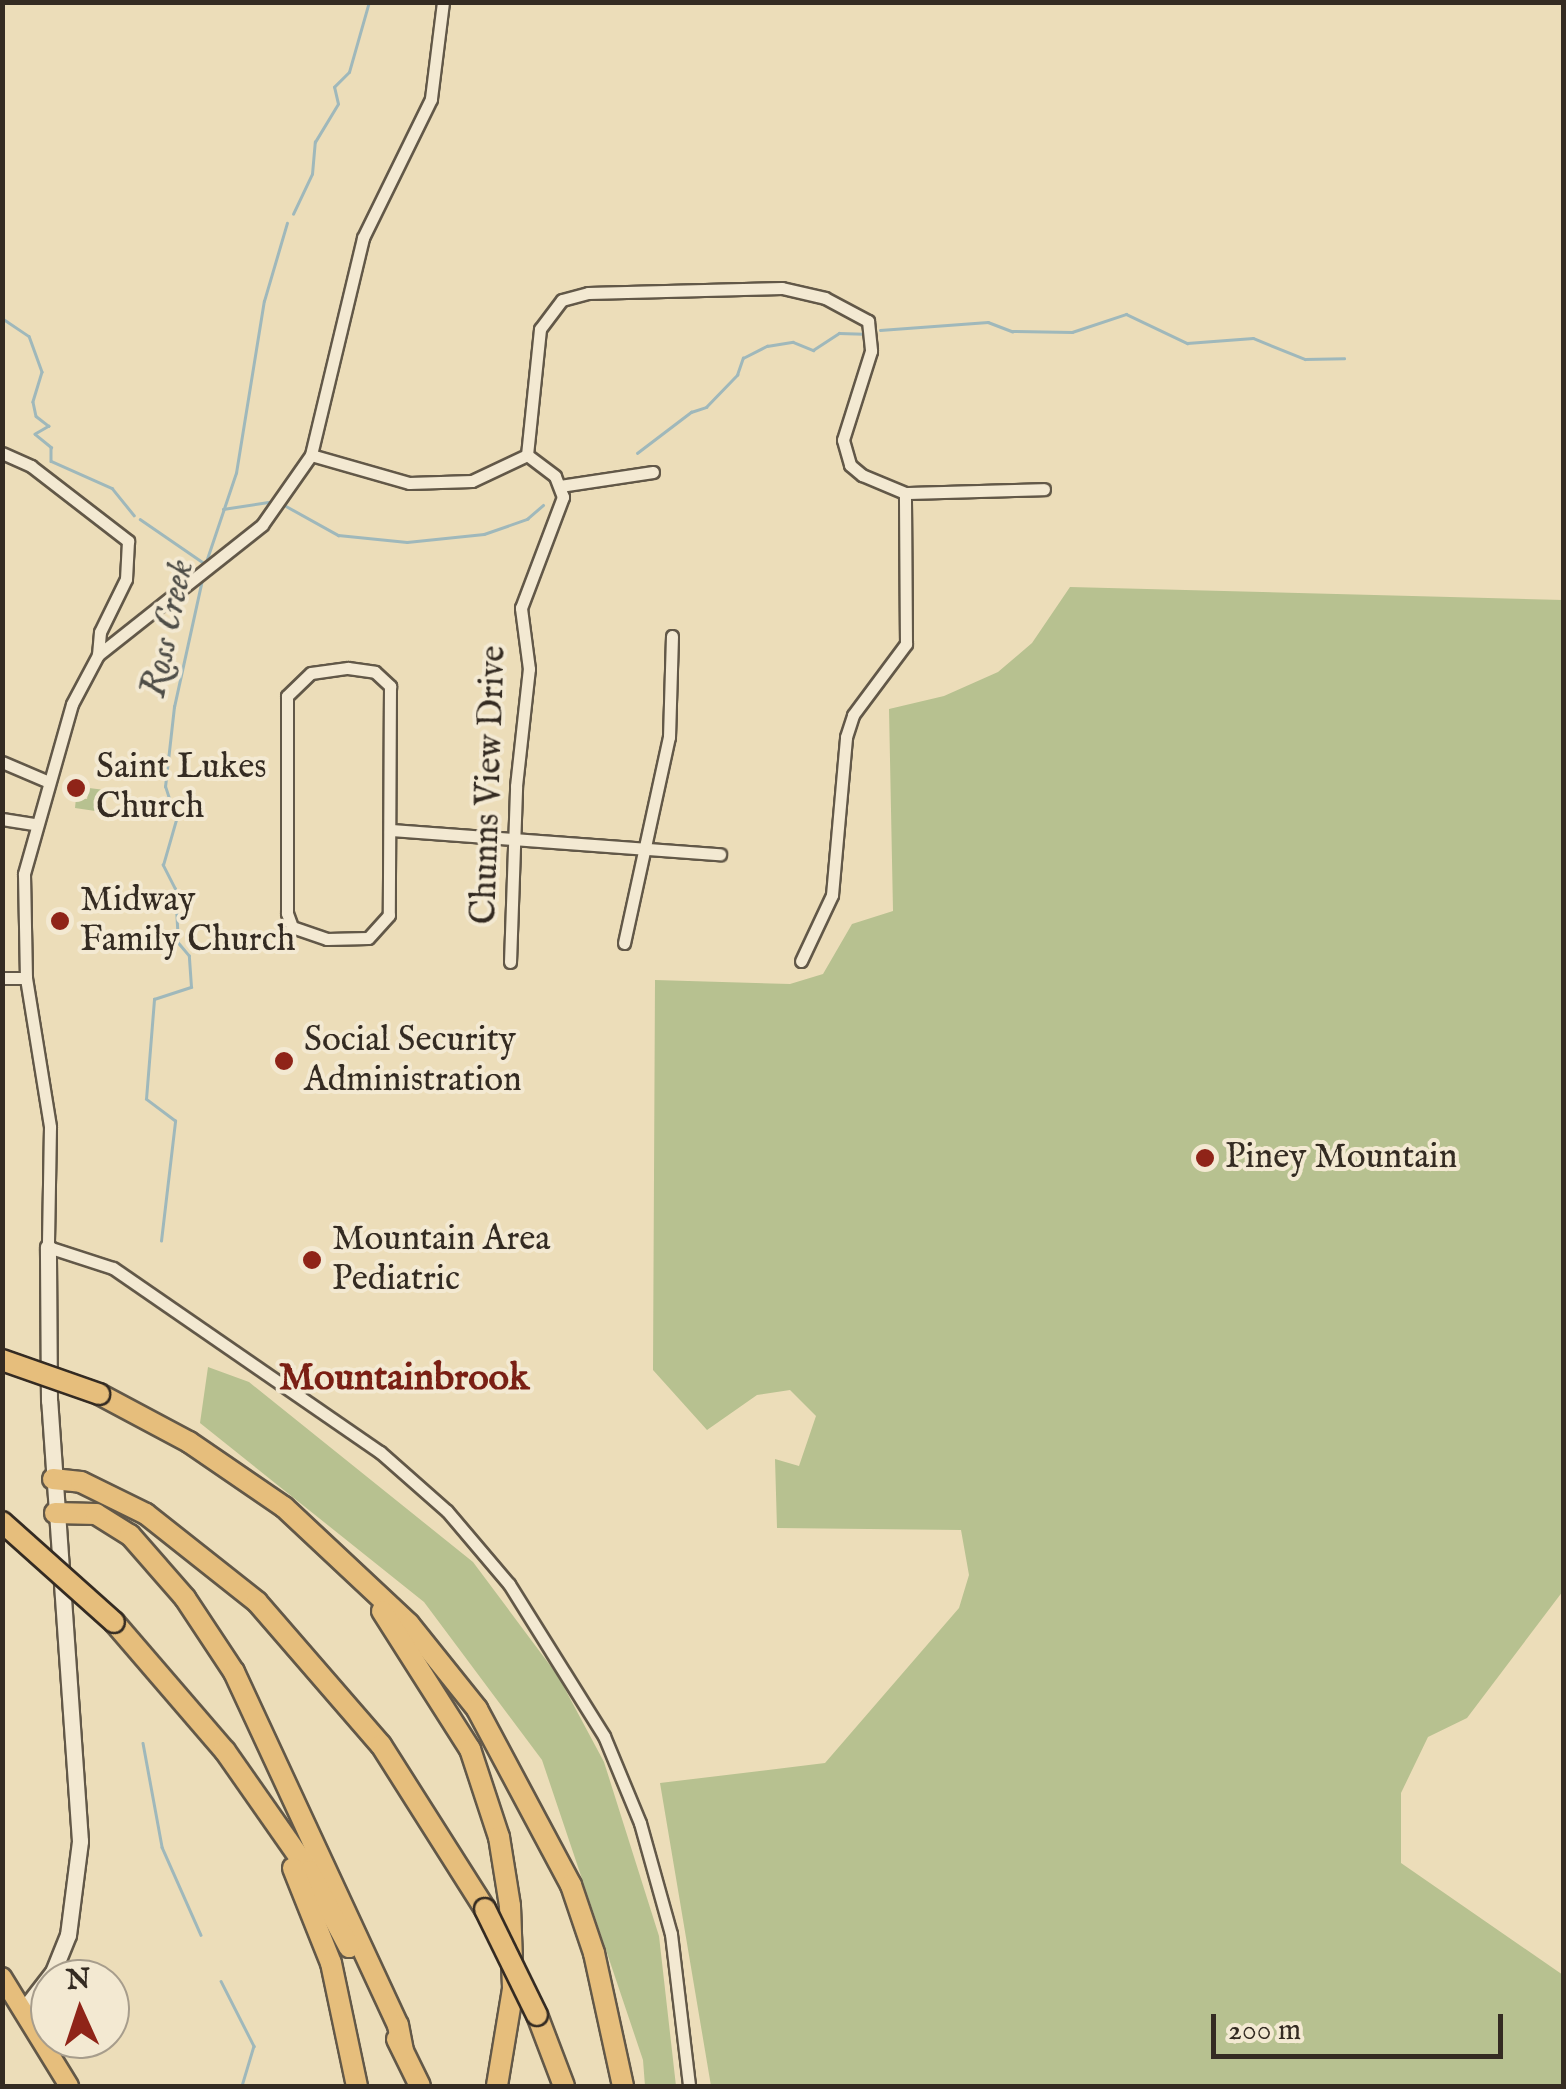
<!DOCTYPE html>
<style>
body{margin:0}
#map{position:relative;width:1566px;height:2089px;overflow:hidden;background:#ecddb9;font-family:"IM FELL English",serif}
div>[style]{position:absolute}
.green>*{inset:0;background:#b7c190}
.stream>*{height:2.5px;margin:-1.25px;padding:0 1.25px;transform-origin:1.25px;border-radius:1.25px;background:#9fb8bb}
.roads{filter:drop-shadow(2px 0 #625848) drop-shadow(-2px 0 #625848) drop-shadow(0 2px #625848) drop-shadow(0 -2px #625848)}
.street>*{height:11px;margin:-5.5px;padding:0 5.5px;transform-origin:5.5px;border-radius:5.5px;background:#f3e9d2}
.secondary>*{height:15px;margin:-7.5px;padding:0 7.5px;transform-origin:7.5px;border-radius:7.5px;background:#f3e9d2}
.primary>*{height:18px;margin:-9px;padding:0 9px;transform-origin:9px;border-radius:9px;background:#e6be7c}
.highway>*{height:20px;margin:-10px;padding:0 10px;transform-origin:10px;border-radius:10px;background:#e6be7c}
.bridges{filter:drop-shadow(2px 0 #342b22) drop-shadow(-2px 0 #342b22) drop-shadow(0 2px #342b22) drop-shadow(0 -2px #342b22)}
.highway-bridge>*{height:20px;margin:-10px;padding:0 10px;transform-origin:10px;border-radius:10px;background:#e6be7c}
.dots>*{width:28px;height:28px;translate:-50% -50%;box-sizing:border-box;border:5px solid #f3e9d2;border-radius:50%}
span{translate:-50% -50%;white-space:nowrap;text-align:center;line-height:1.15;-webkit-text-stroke:8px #f3e9d2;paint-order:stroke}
.poi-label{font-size:35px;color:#342b22}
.left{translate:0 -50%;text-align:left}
.street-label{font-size:35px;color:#342b22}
.water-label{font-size:38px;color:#4f4e48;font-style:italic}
.neighbourhood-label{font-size:38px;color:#7a1f14;font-weight:700}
.frame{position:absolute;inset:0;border:5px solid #342b22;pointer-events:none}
.north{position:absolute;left:30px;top:1959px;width:100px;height:100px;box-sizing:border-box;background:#f3e9d2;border:2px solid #a79d8c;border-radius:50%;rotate:357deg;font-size:28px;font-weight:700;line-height:40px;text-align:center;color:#342b22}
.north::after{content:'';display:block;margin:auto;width:35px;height:45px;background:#8f2418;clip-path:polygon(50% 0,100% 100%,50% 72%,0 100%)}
.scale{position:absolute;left:1211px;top:2014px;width:292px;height:45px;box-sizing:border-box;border:5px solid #342b22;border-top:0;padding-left:12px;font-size:30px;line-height:35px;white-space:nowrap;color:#342b22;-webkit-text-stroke:8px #f3e9d2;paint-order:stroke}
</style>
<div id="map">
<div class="green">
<i style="clip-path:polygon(1070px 587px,1563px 600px,1563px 1591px,1467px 1718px,1428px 1737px,1401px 1793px,1401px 1863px,1563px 1975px,1563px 2086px,711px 2086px,660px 1783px,825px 1763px,959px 1608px,969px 1575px,961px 1530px,777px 1528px,775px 1459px,799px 1466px,816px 1416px,790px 1390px,757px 1395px,707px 1430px,653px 1370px,655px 980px,790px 984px,823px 974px,852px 924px,893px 911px,889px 709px,944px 696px,998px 672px,1032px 643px)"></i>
<i style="clip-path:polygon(89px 788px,105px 790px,102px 812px,75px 808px,76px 798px,87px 799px)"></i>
<i style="clip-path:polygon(208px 1367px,249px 1382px,473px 1562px,558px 1676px,604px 1762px,659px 1936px,676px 2086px,645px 2086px,643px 2060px,542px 1760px,424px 1602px,200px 1423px)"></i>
</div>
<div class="stream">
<i style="left:293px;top:214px;width:44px;rotate:-64.6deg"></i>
<i style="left:312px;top:174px;width:32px;rotate:-85deg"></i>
<i style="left:315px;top:142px;width:44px;rotate:-58.8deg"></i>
<i style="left:338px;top:104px;width:17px;rotate:-103deg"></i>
<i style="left:334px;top:87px;width:21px;rotate:-45deg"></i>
<i style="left:349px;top:72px;width:73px;rotate:-74.1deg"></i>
<i style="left:2px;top:318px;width:32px;rotate:34deg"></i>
<i style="left:29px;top:336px;width:38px;rotate:70deg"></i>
<i style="left:42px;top:372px;width:31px;rotate:107deg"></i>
<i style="left:33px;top:402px;width:14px;rotate:78deg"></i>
<i style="left:36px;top:416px;width:16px;rotate:38deg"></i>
<i style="left:49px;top:426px;width:16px;rotate:150deg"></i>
<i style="left:35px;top:434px;width:21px;rotate:39deg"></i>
<i style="left:51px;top:447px;width:14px;rotate:90deg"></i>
<i style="left:51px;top:461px;width:67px;rotate:23.9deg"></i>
<i style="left:112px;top:488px;width:35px;rotate:51deg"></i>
<i style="left:880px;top:330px;width:108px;rotate:-4.2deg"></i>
<i style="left:988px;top:322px;width:26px;rotate:21deg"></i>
<i style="left:1012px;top:331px;width:60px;rotate:1deg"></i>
<i style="left:1072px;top:332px;width:57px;rotate:-18.4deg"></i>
<i style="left:1126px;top:314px;width:68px;rotate:25.4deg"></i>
<i style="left:1187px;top:343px;width:66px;rotate:-4.3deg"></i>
<i style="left:1253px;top:338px;width:56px;rotate:22deg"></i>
<i style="left:1305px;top:359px;width:39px;rotate:-1deg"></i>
<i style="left:637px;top:453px;width:68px;rotate:-37.2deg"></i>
<i style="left:691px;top:412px;width:16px;rotate:-18deg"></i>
<i style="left:706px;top:407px;width:45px;rotate:-45.9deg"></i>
<i style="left:737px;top:375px;width:18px;rotate:-71deg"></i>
<i style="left:743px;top:358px;width:27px;rotate:-27deg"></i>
<i style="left:767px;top:346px;width:26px;rotate:-9deg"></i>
<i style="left:793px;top:342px;width:22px;rotate:22deg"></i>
<i style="left:813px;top:350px;width:31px;rotate:-33deg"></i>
<i style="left:839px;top:333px;width:24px;rotate:2deg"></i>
<i style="left:286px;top:506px;width:60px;rotate:29.1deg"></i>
<i style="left:338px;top:535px;width:69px;rotate:5.8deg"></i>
<i style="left:407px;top:542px;width:77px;rotate:-5.9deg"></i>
<i style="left:484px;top:534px;width:46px;rotate:-19.2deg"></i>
<i style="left:527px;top:519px;width:21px;rotate:-41deg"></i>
<i style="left:223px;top:509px;width:47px;rotate:-8.7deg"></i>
<i style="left:140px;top:519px;width:78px;rotate:34.5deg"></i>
<i style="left:206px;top:562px;width:94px;rotate:-71.4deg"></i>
<i style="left:236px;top:473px;width:174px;rotate:-80.8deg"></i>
<i style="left:264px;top:301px;width:81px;rotate:-73.6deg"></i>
<i style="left:161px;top:1241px;width:121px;rotate:-83.3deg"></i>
<i style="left:175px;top:1121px;width:36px;rotate:-143deg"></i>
<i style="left:146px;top:1099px;width:100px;rotate:-85.4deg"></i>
<i style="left:154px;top:999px;width:39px;rotate:-18deg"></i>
<i style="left:191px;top:987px;width:31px;rotate:-94deg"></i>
<i style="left:189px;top:956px;width:17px;rotate:-130deg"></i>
<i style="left:178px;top:943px;width:54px;rotate:-93.2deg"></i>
<i style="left:175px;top:889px;width:27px;rotate:-117deg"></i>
<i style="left:163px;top:865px;width:47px;rotate:-73.9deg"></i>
<i style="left:176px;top:820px;width:35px;rotate:-108deg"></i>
<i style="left:165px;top:787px;width:81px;rotate:-83.6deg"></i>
<i style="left:174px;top:707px;width:130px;rotate:-77.6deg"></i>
<i style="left:143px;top:1743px;width:106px;rotate:79.6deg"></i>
<i style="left:162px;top:1847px;width:96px;rotate:66.1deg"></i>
<i style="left:221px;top:1981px;width:73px;rotate:63.1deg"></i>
<i style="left:254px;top:2046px;width:42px;rotate:106.7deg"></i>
</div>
<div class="roads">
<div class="street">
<i style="left:443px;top:2px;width:98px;rotate:97.1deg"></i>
<i style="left:431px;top:99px;width:155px;rotate:116.1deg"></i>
<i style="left:363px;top:238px;width:223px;rotate:103.5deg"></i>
<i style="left:311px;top:455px;width:85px;rotate:125deg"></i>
<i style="left:262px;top:525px;width:209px;rotate:141.6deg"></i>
<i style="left:98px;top:655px;width:55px;rotate:118deg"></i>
<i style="left:72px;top:704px;width:177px;rotate:105.8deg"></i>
<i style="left:24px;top:874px;width:104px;rotate:88.9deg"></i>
<i style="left:26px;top:978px;width:151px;rotate:80.8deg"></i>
<i style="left:50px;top:1127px;width:120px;rotate:91deg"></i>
<i style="left:48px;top:1247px;width:68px;rotate:17.9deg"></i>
<i style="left:113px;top:1268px;width:324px;rotate:34.6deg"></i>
<i style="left:380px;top:1452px;width:89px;rotate:41.4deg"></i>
<i style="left:447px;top:1511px;width:96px;rotate:49.7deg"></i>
<i style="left:509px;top:1584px;width:179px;rotate:58deg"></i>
<i style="left:604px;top:1736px;width:94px;rotate:67.5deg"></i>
<i style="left:640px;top:1823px;width:115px;rotate:74.4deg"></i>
<i style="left:671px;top:1934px;width:153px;rotate:83.2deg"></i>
<i style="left:2px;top:453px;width:32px;rotate:24deg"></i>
<i style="left:31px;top:466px;width:123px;rotate:37.7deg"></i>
<i style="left:128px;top:541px;width:38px;rotate:93deg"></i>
<i style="left:126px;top:579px;width:59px;rotate:116.1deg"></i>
<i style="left:100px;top:632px;width:23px;rotate:95deg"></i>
<i style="left:311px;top:455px;width:102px;rotate:15.9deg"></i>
<i style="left:409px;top:483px;width:63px;rotate:-1.8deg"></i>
<i style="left:472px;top:481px;width:61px;rotate:-25.3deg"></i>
<i style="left:527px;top:455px;width:127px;rotate:-84.1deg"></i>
<i style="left:540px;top:329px;width:36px;rotate:-53deg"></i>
<i style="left:562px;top:300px;width:27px;rotate:-15deg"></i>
<i style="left:588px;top:293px;width:194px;rotate:-1.5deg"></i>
<i style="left:782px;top:288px;width:44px;rotate:13.1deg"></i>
<i style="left:825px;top:298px;width:49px;rotate:28.1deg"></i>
<i style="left:868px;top:321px;width:30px;rotate:84deg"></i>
<i style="left:871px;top:351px;width:93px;rotate:107.5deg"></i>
<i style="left:843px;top:440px;width:26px;rotate:74deg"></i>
<i style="left:850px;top:465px;width:16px;rotate:40deg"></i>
<i style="left:862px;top:475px;width:47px;rotate:22.7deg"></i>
<i style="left:905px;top:493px;width:139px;rotate:-1.6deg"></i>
<i style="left:560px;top:486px;width:94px;rotate:-8.6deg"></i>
<i style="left:348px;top:668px;width:27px;rotate:8deg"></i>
<i style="left:375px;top:672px;width:21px;rotate:43deg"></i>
<i style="left:390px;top:686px;width:229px;rotate:90.3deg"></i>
<i style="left:389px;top:915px;width:31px;rotate:132deg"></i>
<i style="left:368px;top:938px;width:41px;rotate:178.6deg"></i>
<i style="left:327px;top:939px;width:37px;rotate:-161deg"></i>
<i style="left:292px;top:927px;width:15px;rotate:-110deg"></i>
<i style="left:287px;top:913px;width:217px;rotate:-90deg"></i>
<i style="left:287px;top:696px;width:33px;rotate:-44deg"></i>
<i style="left:311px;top:673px;width:37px;rotate:-8deg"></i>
<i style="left:2px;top:762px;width:51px;rotate:23.1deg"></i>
<i style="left:2px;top:819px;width:32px;rotate:9deg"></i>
<i style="left:390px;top:830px;width:331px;rotate:4.2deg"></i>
<i style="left:624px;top:943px;width:211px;rotate:-77.7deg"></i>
<i style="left:669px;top:737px;width:101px;rotate:-88.3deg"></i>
<i style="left:801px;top:961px;width:73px;rotate:-64.8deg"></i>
<i style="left:832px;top:895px;width:159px;rotate:-84.9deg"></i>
<i style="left:846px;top:737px;width:23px;rotate:-72deg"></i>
<i style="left:853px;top:715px;width:89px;rotate:-53.3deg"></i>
<i style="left:906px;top:644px;width:151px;rotate:-90.4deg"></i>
<i style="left:510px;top:962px;width:176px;rotate:-88deg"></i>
<i style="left:516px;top:786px;width:118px;rotate:-83.7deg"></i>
<i style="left:529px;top:669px;width:62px;rotate:-97.5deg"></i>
<i style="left:521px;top:608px;width:119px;rotate:-69.3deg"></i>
<i style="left:563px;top:497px;width:22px;rotate:-111deg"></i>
<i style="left:555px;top:476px;width:35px;rotate:-143deg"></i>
<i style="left:2px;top:978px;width:24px"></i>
</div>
<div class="secondary">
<i style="left:25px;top:2008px;width:46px;rotate:-52.1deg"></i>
<i style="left:53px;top:1972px;width:40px;rotate:-68deg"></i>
<i style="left:68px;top:1935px;width:95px;rotate:-82.7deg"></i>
<i style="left:80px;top:1841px;width:441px;rotate:-94deg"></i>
<i style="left:49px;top:1401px;width:154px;rotate:-90.4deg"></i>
</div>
<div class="primary">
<i style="left:2px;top:1977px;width:128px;rotate:58.4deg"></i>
</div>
<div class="highway">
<i style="left:99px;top:1394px;width:102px;rotate:28.1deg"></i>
<i style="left:189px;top:1442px;width:115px;rotate:34.4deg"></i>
<i style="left:284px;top:1507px;width:171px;rotate:43.1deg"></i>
<i style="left:409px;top:1624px;width:109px;rotate:51.3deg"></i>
<i style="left:477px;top:1709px;width:200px;rotate:61.9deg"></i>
<i style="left:571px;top:1885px;width:72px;rotate:71.3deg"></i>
<i style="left:594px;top:1953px;width:136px;rotate:77.7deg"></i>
<i style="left:53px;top:1479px;width:28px;rotate:6deg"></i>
<i style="left:81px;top:1482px;width:72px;rotate:26.2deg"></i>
<i style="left:146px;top:1514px;width:142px;rotate:38.4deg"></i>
<i style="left:257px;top:1602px;width:189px;rotate:49.1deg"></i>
<i style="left:381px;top:1745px;width:194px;rotate:57.6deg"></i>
<i style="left:55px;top:1513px;width:41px;rotate:1.4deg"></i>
<i style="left:96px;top:1514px;width:40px;rotate:32deg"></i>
<i style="left:130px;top:1535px;width:84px;rotate:48.9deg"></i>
<i style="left:185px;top:1598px;width:89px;rotate:56.5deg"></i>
<i style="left:234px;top:1672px;width:389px;rotate:65.1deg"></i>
<i style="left:398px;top:2025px;width:25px;rotate:79deg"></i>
<i style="left:382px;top:1611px;width:164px;rotate:57.5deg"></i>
<i style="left:470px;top:1749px;width:93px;rotate:71.8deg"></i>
<i style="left:499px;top:1837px;width:70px;rotate:80.9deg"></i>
<i style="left:510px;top:1906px;width:83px;rotate:87.9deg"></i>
<i style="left:513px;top:1989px;width:98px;rotate:99.4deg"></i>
<i style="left:114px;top:1622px;width:170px;rotate:49.3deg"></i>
<i style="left:225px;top:1751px;width:146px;rotate:55deg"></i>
<i style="left:309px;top:1871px;width:86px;rotate:62.2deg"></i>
<i style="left:293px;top:1868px;width:102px;rotate:68.2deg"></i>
<i style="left:331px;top:1963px;width:126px;rotate:78.1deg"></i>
<i style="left:537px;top:2015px;width:76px;rotate:69.2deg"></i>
<i style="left:397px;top:2039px;width:52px;rotate:63.9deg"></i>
</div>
</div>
<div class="bridges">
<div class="highway-bridge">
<i style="left:2px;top:1360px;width:103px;rotate:19.3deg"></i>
<i style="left:2px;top:1522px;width:150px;rotate:41.8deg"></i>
<i style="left:485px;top:1909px;width:118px;rotate:63.9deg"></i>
</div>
</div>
<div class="dots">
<i style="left:76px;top:788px;background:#8f2418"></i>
<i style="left:60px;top:921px;background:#8f2418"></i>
<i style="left:284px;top:1061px;background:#8f2418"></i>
<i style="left:1205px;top:1158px;background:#8f2418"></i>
<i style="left:312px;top:1260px;background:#8f2418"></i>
</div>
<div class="poi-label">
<span class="left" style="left:96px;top:788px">Saint Lukes<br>Church</span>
<span class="left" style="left:80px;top:921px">Midway<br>Family Church</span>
<span class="left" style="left:304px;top:1061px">Social Security<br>Administration</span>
<span class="left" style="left:1225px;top:1158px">Piney Mountain</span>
<span class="left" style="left:332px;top:1260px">Mountain Area<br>Pediatric</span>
</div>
<div class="street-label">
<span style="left:490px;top:785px;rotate:-88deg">Chunns View Drive</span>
</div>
<div class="water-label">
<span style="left:169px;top:629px;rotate:-78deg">Ross Creek</span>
</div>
<div class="neighbourhood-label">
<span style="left:404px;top:1380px">Mountainbrook</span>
</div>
<div class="frame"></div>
<div class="north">N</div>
<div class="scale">200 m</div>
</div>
